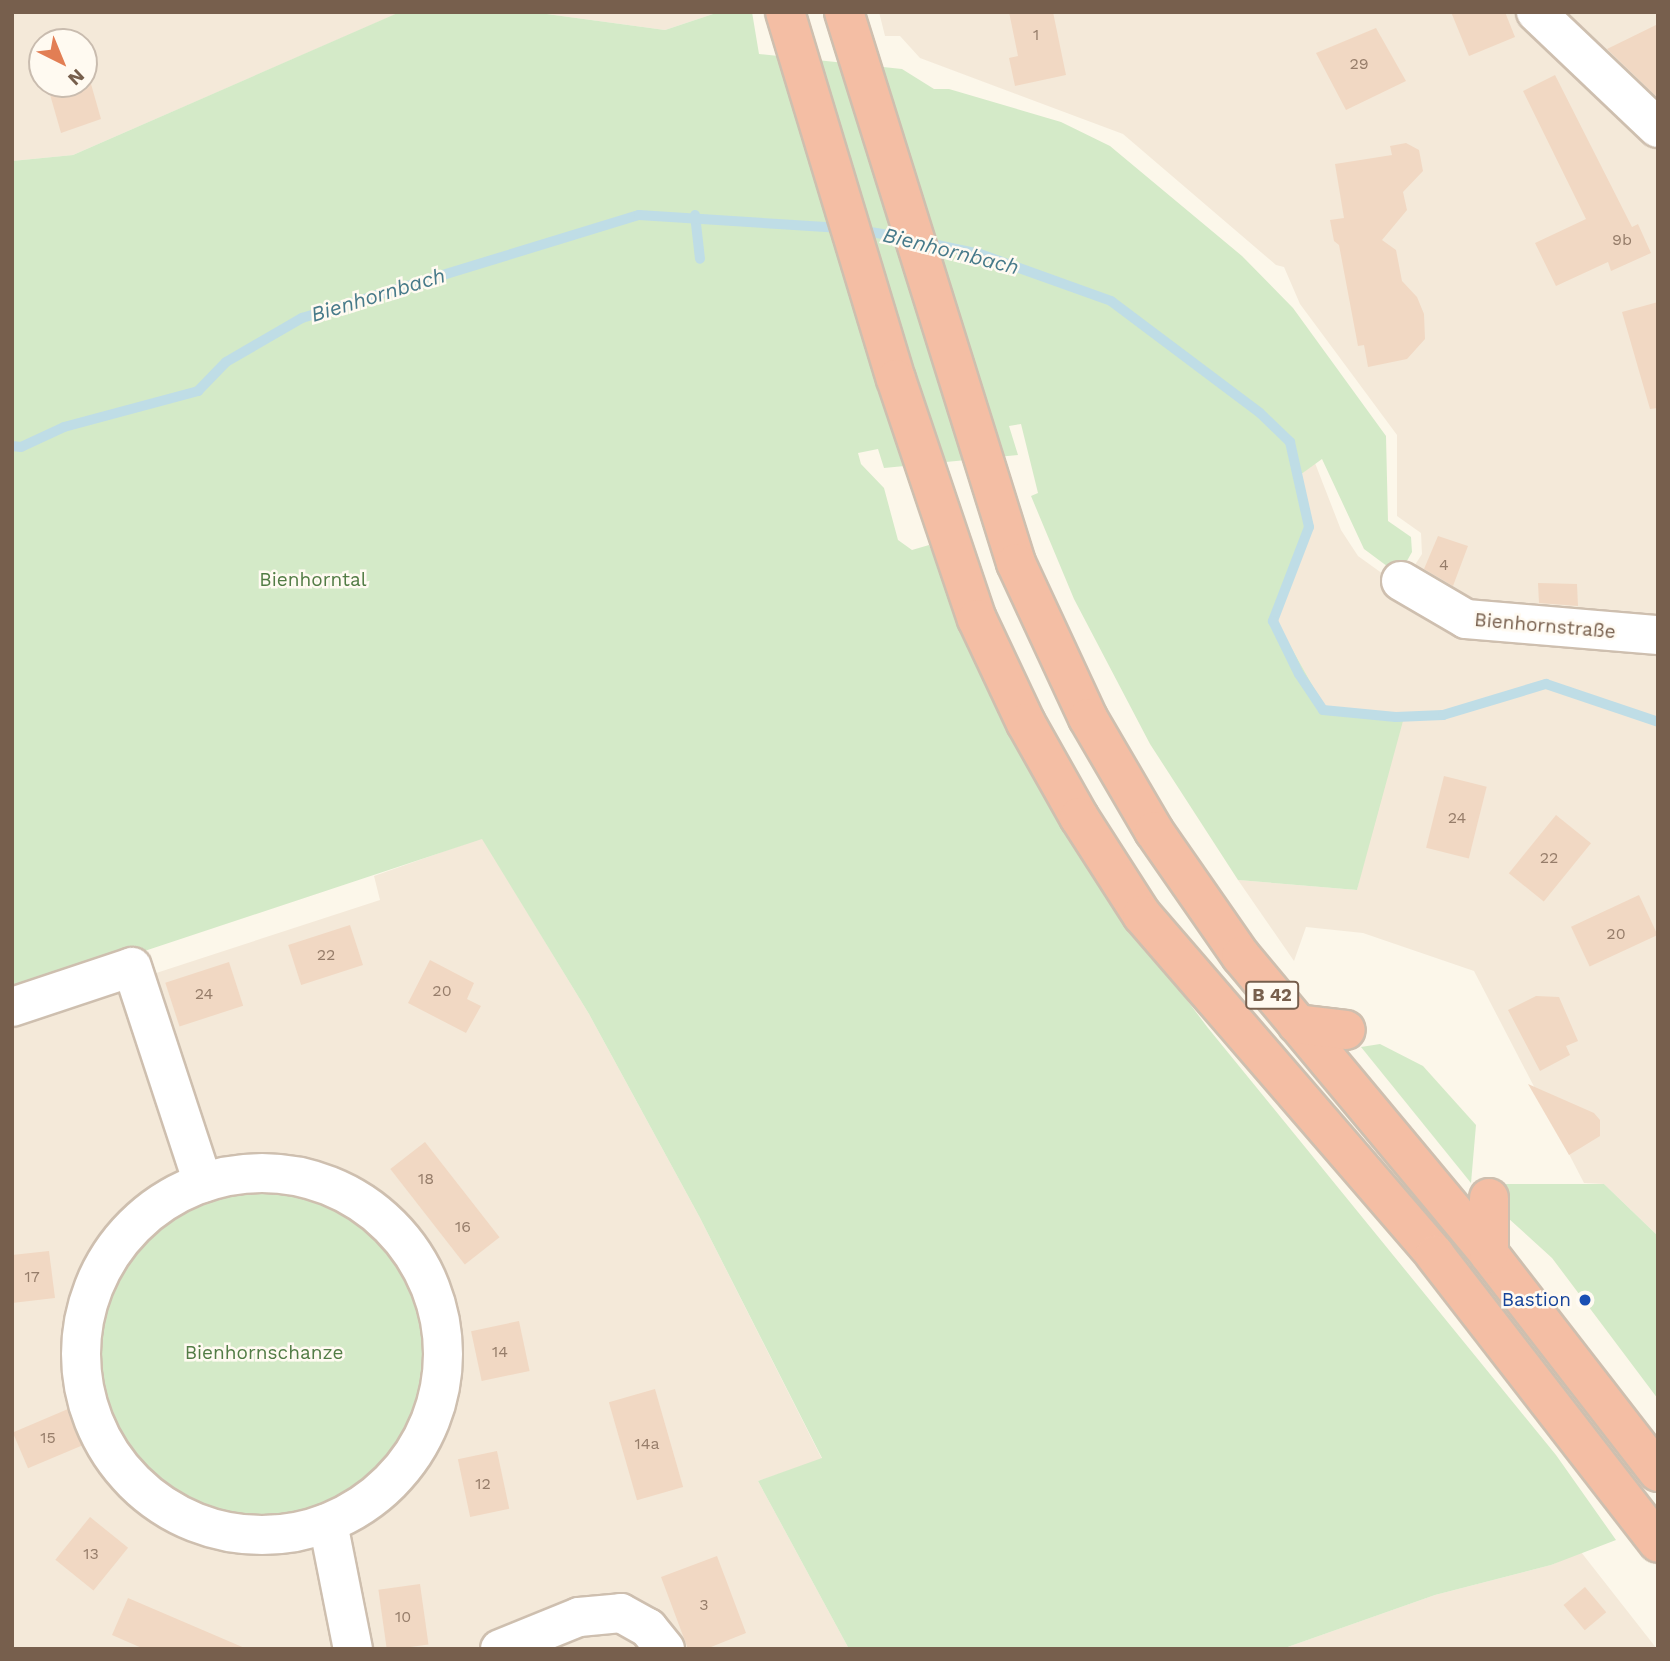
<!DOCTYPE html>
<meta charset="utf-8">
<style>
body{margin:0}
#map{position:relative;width:1670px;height:1661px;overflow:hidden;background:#fcf7ea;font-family:"Work Sans",sans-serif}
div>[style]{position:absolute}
.residential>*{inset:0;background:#f4e9d9}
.green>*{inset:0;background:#d4eac8}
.round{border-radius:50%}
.stream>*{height:10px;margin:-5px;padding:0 5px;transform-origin:5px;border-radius:5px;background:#bfdde6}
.building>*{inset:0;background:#f1d8c3;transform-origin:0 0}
.roads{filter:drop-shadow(2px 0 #cebfaf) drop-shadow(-2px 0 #cebfaf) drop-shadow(0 2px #cebfaf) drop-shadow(0 -2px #cebfaf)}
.minor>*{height:38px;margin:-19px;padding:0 19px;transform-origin:19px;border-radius:19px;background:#fff}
.minor>.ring{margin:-19px;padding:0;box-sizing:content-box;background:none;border:38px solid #fff;border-radius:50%}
.highway>*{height:38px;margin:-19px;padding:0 19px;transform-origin:19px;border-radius:19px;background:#f4bea4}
.dots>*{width:19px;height:19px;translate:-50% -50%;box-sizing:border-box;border:4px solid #fffaf1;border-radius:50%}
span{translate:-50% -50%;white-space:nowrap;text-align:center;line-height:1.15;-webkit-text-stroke:5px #fffaf1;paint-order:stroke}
.number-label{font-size:16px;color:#967d6a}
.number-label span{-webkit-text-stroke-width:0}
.shield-label span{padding:2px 5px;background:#fffaf1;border:2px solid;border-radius:5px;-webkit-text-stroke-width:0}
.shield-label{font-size:18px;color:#775f4d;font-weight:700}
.park-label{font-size:19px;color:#527c45}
.street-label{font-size:19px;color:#775f4d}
.transit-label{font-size:19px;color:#164399}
.right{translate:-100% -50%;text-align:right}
.water-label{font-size:21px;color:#477a8a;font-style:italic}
.frame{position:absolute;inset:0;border:14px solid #775f4d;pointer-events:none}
.north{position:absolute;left:28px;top:28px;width:70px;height:70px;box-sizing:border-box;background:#fffaf1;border:2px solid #c9bcaf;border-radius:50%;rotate:137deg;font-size:19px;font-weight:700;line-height:28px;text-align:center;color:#775f4d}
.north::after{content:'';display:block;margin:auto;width:24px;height:32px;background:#e27e54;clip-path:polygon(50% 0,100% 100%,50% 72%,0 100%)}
</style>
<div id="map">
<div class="residential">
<i style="clip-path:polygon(evenodd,12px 12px,401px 12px,73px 155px,12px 161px,12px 12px,42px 42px,84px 42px,84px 84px,42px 84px,42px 42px)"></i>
<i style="clip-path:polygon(532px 12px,719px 12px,665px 30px)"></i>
<i style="clip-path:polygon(879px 12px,1516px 12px,1542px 45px,1624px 108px,1658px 142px,1658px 625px,1506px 617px,1406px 579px,1422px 554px,1421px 533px,1397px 516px,1397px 435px,1300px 304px,1284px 267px,1276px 265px,1123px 134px,920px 58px,900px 36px,885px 36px)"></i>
<i style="clip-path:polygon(1553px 12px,1658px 12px,1658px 103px,1636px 79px,1628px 81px)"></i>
<i style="clip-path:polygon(1315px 463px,1341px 530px,1358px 556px,1415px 597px,1658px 643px,1658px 1236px,1604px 1184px,1584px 1183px,1474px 971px,1363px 933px,1306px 927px,1294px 961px,1238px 880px,1357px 890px,1396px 713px,1324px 706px,1277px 622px,1312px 526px,1300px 475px)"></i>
<i style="clip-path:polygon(evenodd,482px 838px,589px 1014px,699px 1216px,822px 1459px,758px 1481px,849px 1649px,12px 1649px,12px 1020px,380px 900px,374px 876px,482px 838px,255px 1186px,319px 1195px,348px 1208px,382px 1234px,414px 1277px,426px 1308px,432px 1352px,423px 1407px,409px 1437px,382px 1473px,326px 1509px,272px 1521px,206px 1511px,176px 1497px,142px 1468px,122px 1442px,103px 1401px,99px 1326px,116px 1276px,148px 1232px,192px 1202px,255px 1186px)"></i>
<i style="clip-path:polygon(1581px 1552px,1657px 1649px,1282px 1649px,1435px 1595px,1551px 1565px)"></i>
</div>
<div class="green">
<i style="clip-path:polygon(400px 12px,532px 12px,665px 30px,719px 12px,752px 12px,759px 54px,902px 69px,934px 89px,949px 89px,1061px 122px,1110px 146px,1242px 256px,1293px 308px,1386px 436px,1388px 521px,1411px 537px,1412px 552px,1399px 575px,1364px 549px,1322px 459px,1300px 475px,1312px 526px,1277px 622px,1324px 706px,1396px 713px,1403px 721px,1357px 890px,1238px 880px,1150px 744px,1074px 599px,1031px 496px,1038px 493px,1021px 424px,1009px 426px,1018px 455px,884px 468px,878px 449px,858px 453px,861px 464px,884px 488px,898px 540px,912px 550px,929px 545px,1016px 743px,1052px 809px,1114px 903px,1208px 1028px,1556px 1455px,1616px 1540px,1551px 1565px,1435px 1595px,1282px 1649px,849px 1649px,758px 1481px,822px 1458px,699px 1216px,589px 1014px,482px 839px,12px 995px,12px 161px,73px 155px)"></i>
<i style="clip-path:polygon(1380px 1044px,1423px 1066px,1476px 1125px,1471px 1183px,1361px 1047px)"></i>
<i style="clip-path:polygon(1498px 1184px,1604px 1184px,1658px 1236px,1658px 1399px,1552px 1258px,1508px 1218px)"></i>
<i class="round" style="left:97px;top:1186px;width:334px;height:334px"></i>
</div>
<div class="stream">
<i style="left:695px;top:215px;width:44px;rotate:83.5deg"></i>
<i style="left:858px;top:230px;width:51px;rotate:9.1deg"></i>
<i style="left:923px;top:242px;width:58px;rotate:11.9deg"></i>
<i style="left:980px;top:254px;width:139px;rotate:19.7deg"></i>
<i style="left:1111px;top:301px;width:186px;rotate:36.9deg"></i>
<i style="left:1260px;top:413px;width:42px;rotate:44deg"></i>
<i style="left:1290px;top:442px;width:87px;rotate:77.4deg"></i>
<i style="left:1309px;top:527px;width:101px;rotate:111deg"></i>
<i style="left:1273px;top:621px;width:59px;rotate:63.9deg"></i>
<i style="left:1299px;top:674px;width:43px;rotate:56.3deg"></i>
<i style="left:1323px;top:710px;width:73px;rotate:5.5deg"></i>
<i style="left:1396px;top:717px;width:47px;rotate:-2.4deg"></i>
<i style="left:1443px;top:715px;width:108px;rotate:-16.8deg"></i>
<i style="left:1546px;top:684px;width:118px;rotate:18.7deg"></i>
<i style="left:12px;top:446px;width:9px;rotate:6deg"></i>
<i style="left:21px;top:447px;width:47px;rotate:-24.9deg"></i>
<i style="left:64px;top:427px;width:139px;rotate:-15deg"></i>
<i style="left:198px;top:391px;width:40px;rotate:-46deg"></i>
<i style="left:226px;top:362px;width:88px;rotate:-30.1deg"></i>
<i style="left:302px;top:318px;width:352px;rotate:-17deg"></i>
<i style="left:639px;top:215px;width:203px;rotate:3.7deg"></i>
</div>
<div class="building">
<i style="clip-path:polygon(1009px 12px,1053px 12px,1066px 75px,1015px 86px,1009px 58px,1018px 56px)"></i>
<i style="clip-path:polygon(1451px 12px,1505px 12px,1515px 37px,1469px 56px)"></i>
<i style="clip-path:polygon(1658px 24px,1658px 98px,1607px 49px)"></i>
<i style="clip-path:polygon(1376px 28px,1406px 81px,1346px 110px,1316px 53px)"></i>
<i style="clip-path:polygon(1555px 75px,1632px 227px,1638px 224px,1651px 253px,1611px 271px,1608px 262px,1556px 286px,1535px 243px,1586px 219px,1523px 91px)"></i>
<i style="clip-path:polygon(47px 84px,91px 84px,101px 119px,61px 133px)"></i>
<i style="clip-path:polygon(1406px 143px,1419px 150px,1423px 171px,1403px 192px,1407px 210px,1382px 240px,1396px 250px,1402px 281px,1417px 297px,1424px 314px,1425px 339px,1407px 359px,1368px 367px,1364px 345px,1358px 346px,1339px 245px,1334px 241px,1330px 220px,1344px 218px,1335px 164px,1392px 155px,1390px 146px)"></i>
<i style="clip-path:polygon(1658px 302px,1658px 408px,1650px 409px,1622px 312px)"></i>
<i style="clip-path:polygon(1438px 536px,1468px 546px,1453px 586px,1424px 569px)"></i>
<i style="clip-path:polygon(1538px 583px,1577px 584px,1578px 606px,1539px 603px)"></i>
<i style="left:1444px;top:776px;width:44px;height:74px;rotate:14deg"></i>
<i style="left:1556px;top:815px;width:45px;height:75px;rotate:39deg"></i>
<i style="left:1639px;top:895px;width:44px;height:75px;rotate:65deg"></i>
<i style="left:350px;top:925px;width:42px;height:65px;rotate:72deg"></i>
<i style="clip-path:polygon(430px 960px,474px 983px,467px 999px,481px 1006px,466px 1033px,408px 1003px)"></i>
<i style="left:229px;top:962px;width:46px;height:67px;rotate:72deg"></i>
<i style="clip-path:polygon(1536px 996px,1559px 997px,1578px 1041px,1566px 1046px,1570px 1055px,1540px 1071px,1508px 1010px)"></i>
<i style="clip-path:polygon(1528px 1084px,1594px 1113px,1600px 1120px,1600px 1136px,1569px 1155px)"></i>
<i style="left:425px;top:1142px;width:121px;height:44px;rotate:52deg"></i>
<i style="clip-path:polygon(49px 1251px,55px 1298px,12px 1303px,12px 1255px)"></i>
<i style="left:519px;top:1321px;width:51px;height:49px;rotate:78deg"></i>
<i style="left:655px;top:1389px;width:102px;height:48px;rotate:74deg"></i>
<i style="left:68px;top:1409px;width:39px;height:60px;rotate:67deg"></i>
<i style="left:497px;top:1451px;width:59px;height:40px;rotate:78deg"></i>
<i style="left:90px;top:1517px;width:49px;height:55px;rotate:39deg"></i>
<i style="clip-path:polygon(717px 1556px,746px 1633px,706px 1649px,688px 1649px,661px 1577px)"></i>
<i style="left:420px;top:1584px;width:61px;height:42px;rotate:82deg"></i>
<i style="left:1585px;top:1587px;width:33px;height:28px;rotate:50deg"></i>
<i style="clip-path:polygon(128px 1598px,247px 1649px,144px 1649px,112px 1635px)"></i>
</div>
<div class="roads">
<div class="minor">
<i style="left:1536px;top:12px;width:168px;rotate:43.6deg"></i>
<i style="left:1401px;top:581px;width:75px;rotate:30.3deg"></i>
<i style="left:1466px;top:619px;width:193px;rotate:4.8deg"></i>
<i style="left:12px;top:1007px;width:126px;rotate:-18.4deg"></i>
<i style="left:132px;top:967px;width:227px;rotate:71.8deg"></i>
<i class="ring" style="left:81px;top:1173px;width:324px;height:324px"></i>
<i style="left:328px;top:1523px;width:128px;rotate:78.8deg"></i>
<i style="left:500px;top:1649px;width:85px;rotate:-22.1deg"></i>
<i style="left:579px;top:1617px;width:42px;rotate:-5.4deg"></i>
<i style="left:621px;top:1613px;width:31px;rotate:29deg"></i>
<i style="left:648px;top:1628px;width:27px;rotate:51deg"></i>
</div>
<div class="highway">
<i style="left:785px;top:12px;width:383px;rotate:73.2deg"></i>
<i style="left:896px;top:379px;width:253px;rotate:71.4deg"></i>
<i style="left:977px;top:619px;width:115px;rotate:64.8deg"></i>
<i style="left:1026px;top:723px;width:108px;rotate:60.6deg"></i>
<i style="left:1079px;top:817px;width:117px;rotate:57.3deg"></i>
<i style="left:1142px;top:915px;width:449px;rotate:49.2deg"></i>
<i style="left:1435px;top:1255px;width:364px;rotate:52.2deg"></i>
<i style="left:844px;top:12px;width:577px;rotate:72.66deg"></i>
<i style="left:1016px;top:563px;width:171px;rotate:65.1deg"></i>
<i style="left:1088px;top:718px;width:131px;rotate:59.7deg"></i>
<i style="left:1154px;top:831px;width:152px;rotate:55.2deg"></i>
<i style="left:1241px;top:956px;width:388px;rotate:50.2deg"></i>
<i style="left:1489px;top:1254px;width:276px;rotate:52.2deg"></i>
<i style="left:1297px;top:1024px;width:49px;rotate:7deg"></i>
<i style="left:1489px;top:1198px;width:56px;rotate:90deg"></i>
</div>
</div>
<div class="dots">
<i style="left:1585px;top:1300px;background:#1a4fb4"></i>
</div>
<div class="number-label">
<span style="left:1036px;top:35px">1</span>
<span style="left:1359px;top:64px">29</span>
<span style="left:1622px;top:240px">9b</span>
<span style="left:1444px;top:565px">4</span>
<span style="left:1457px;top:818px">24</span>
<span style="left:1549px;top:858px">22</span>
<span style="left:1616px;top:934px">20</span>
<span style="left:326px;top:955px">22</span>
<span style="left:442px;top:991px">20</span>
<span style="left:204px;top:994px">24</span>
<span style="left:426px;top:1179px">18</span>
<span style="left:463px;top:1227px">16</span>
<span style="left:32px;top:1277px">17</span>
<span style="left:500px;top:1352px">14</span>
<span style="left:48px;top:1438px">15</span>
<span style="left:647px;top:1444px">14a</span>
<span style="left:483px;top:1484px">12</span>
<span style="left:91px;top:1554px">13</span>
<span style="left:704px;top:1605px">3</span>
<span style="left:403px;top:1617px">10</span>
</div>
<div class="shield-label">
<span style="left:1272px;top:995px">B 42</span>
</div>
<div class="park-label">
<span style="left:313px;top:580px">Bienhorntal</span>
<span style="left:264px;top:1353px">Bienhornschanze</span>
</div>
<div class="street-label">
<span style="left:1545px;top:626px;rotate:5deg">Bienhornstraße</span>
</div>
<div class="transit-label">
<span class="right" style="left:1571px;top:1300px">Bastion</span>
</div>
<div class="water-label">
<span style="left:951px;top:251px;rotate:14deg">Bienhornbach</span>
<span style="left:378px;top:295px;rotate:-17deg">Bienhornbach</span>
</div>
<div class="frame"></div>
<div class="north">N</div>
</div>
